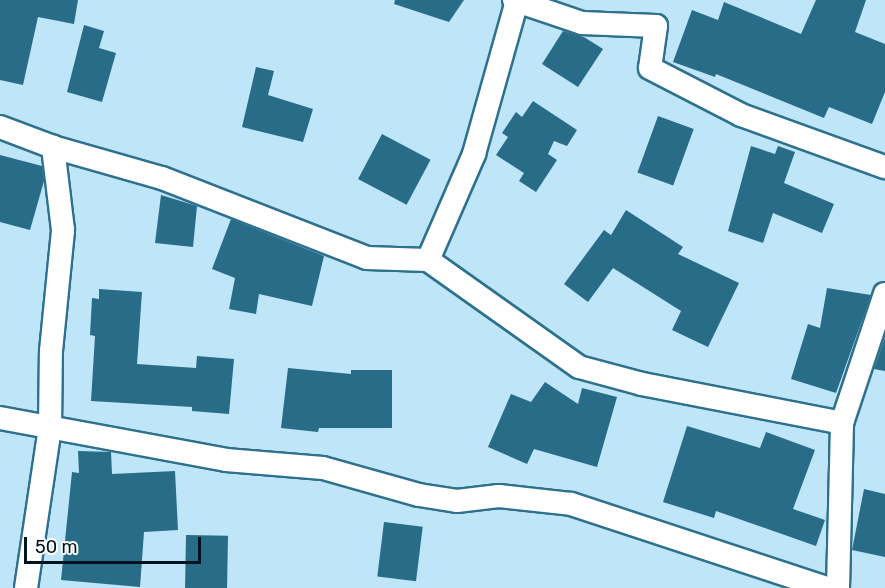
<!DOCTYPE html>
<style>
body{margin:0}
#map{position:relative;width:885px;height:588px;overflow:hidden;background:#bee5f8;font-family:Rubik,sans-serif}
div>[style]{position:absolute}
.building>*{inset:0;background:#286c88;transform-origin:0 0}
.roads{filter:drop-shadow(2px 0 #2e718e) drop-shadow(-2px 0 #2e718e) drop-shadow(0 2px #2e718e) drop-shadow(0 -2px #2e718e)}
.street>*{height:22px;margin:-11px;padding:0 11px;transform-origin:11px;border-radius:11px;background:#fff}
span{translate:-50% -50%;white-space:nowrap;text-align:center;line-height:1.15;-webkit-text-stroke:4.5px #fff;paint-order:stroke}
.scale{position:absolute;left:24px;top:537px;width:177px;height:27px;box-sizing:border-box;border:3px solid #00131e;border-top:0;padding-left:8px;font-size:18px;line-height:21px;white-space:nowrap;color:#00131e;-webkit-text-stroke:4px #fff;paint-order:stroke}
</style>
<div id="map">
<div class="building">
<i style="clip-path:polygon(0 0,78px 0,74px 24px,38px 17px,23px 85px,0 80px)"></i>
<i style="clip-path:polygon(395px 0,464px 0,449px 22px,394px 4px)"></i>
<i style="clip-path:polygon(816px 0,866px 0,855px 32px,885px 44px,885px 92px,872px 124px,829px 107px,824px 118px,716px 74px,715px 77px,673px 62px,692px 10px,718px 20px,724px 2px,801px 34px)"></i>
<i style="clip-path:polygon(84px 25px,104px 31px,99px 48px,116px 53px,102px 102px,67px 92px)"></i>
<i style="clip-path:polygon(563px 31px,584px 37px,603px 49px,578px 87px,542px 64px)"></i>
<i style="clip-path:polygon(256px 67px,274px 71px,268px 95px,313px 109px,303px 142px,242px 127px)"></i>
<i style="clip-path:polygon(533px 101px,577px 130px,567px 146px,554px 141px,548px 154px,557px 160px,536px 192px,519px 181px,524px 173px,496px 155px,508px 137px,502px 133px,516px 112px,522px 117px)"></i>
<i style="left:658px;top:116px;width:38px;height:60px;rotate:20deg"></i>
<i style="left:382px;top:134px;width:55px;height:51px;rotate:28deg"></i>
<i style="clip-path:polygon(751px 146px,775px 154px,778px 146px,795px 152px,784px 183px,834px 204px,822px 233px,773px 213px,763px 243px,728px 231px)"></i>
<i style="clip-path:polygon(0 155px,42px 166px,44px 181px,30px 230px,0 222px)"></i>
<i style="clip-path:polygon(161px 195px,197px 206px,193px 247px,155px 243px)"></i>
<i style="clip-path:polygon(626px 210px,683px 247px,678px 254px,739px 283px,708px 347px,672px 330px,681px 311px,613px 268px,588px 302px,564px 284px,604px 230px,611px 235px)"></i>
<i style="clip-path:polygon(231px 219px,324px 256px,312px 306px,259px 294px,256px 314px,229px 309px,235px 278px,212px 269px)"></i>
<i style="clip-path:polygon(827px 288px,871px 295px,836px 393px,791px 379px,808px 324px,820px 328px)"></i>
<i style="clip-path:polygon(99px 289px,142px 292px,137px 364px,196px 368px,197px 356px,234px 359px,229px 414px,192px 411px,192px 407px,91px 401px,95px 336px,90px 335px,92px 298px,99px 299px)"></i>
<i style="clip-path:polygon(885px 337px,885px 371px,874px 369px)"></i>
<i style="clip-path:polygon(288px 368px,351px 374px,351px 370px,392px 370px,392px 428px,319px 428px,318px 432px,281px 428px)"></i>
<i style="clip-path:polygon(545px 382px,578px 404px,582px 388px,617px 397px,597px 467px,534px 449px,527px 464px,488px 447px,511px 394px,531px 402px)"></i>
<i style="clip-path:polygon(687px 426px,760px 448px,766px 432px,815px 450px,793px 509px,825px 520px,816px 546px,716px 511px,714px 518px,663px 502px)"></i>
<i style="clip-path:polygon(78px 451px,111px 452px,112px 474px,175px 471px,178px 530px,144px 532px,140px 587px,61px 580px,72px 472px,79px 473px)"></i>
<i style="clip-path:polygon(864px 489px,885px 494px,885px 557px,852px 550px)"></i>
<i style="left:384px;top:522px;width:39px;height:55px;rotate:7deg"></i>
<i style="left:186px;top:535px;width:42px;height:53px;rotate:1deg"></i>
</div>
<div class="roads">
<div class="street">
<i style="left:514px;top:0;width:72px;rotate:18.7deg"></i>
<i style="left:582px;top:23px;width:74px;rotate:2.3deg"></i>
<i style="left:656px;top:26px;width:42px;rotate:98.1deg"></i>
<i style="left:650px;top:68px;width:102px;rotate:27.3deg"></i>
<i style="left:741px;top:115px;width:153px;rotate:19.9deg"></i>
<i style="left:0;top:127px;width:57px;rotate:20.7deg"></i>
<i style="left:53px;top:147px;width:113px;rotate:15.9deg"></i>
<i style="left:162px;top:178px;width:220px;rotate:21.3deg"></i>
<i style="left:367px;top:258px;width:61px;rotate:1.9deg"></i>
<i style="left:428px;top:260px;width:185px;rotate:35.3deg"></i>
<i style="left:579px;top:367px;width:65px;rotate:15.1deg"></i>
<i style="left:642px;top:384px;width:204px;rotate:11deg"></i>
<i style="left:428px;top:260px;width:116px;rotate:-66.5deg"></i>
<i style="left:474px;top:154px;width:159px;rotate:-74.3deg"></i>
<i style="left:0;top:418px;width:230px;rotate:10.5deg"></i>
<i style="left:226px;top:460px;width:97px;rotate:4.7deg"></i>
<i style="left:323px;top:468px;width:100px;rotate:15.7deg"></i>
<i style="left:419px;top:495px;width:38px;rotate:9deg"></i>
<i style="left:457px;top:501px;width:42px;rotate:-6.8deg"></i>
<i style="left:499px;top:496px;width:72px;rotate:6.3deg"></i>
<i style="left:571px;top:504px;width:269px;rotate:18.2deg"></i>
<i style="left:26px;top:588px;width:162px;rotate:-81.5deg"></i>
<i style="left:50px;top:428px;width:77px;rotate:-89.3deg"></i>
<i style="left:51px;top:351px;width:122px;rotate:-84.3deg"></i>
<i style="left:63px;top:230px;width:84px;rotate:-96.9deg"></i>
<i style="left:838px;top:588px;width:165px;rotate:-88.6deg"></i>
<i style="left:842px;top:423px;width:136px;rotate:-71.6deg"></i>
</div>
</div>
<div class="scale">50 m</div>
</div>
